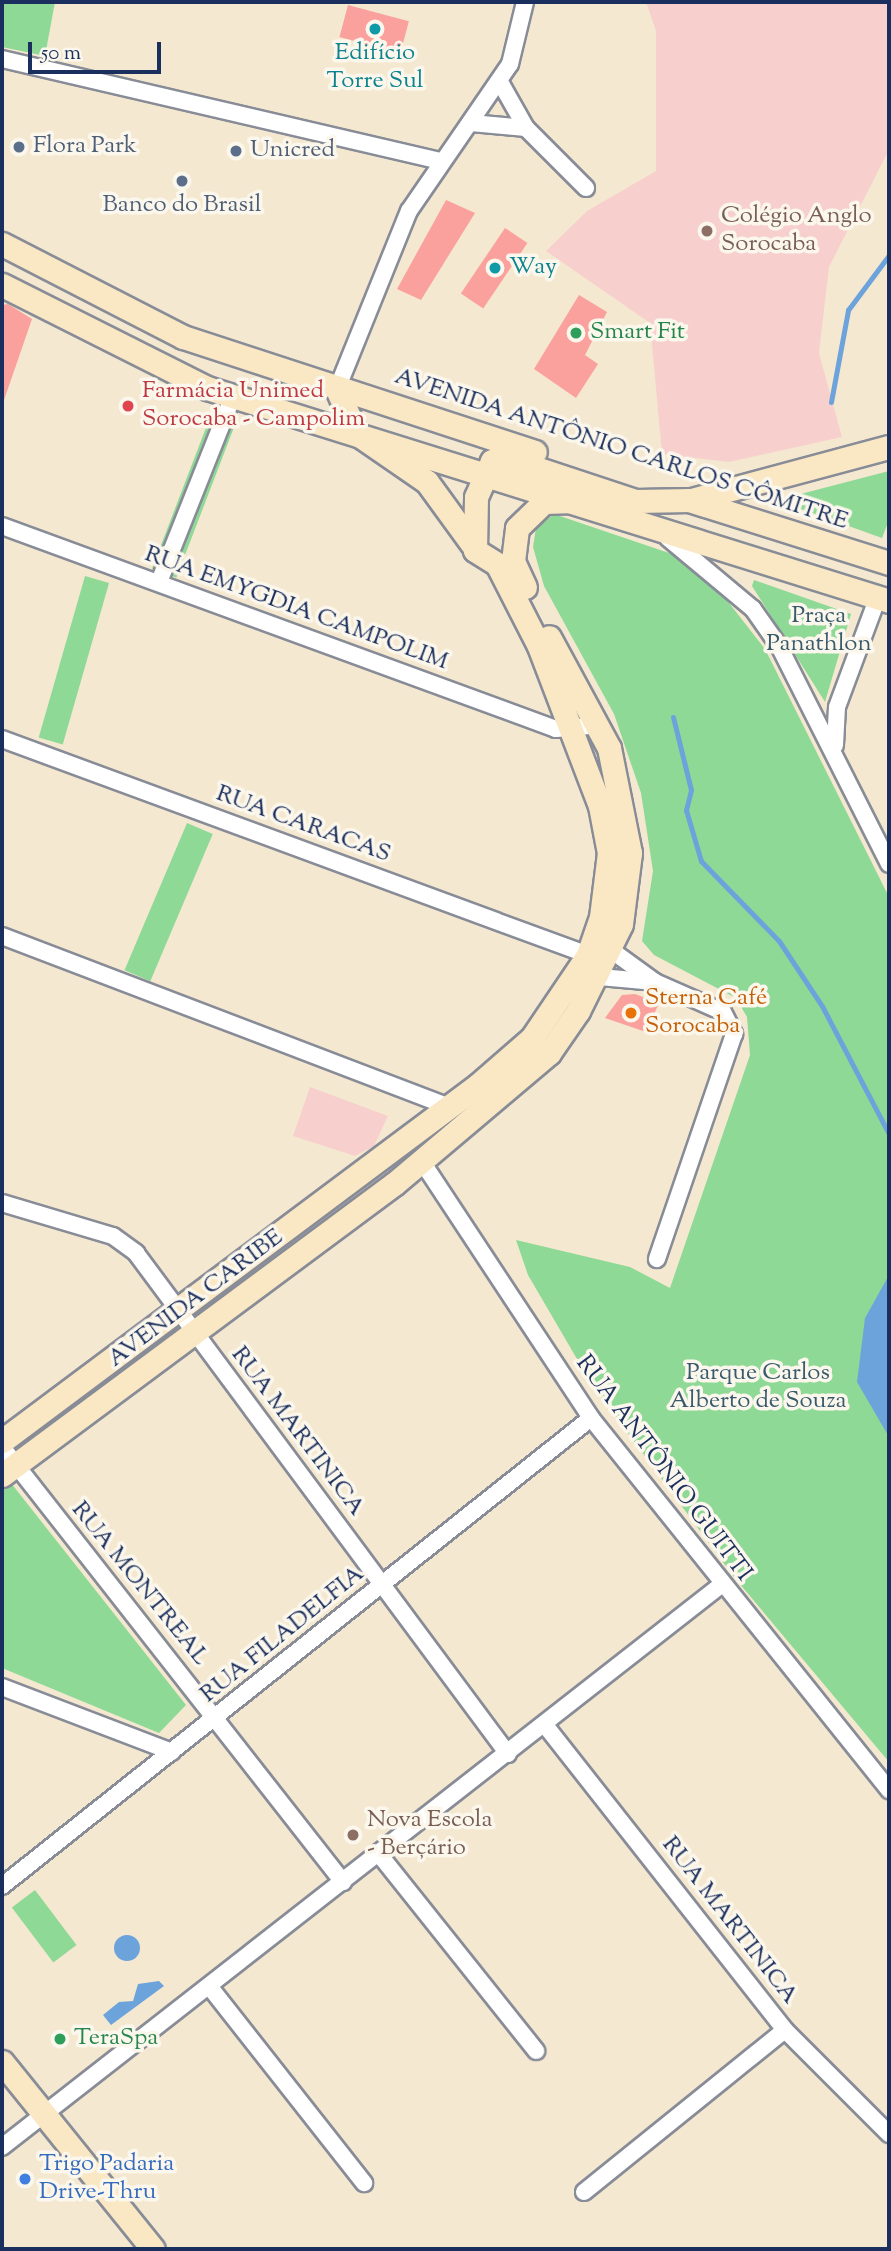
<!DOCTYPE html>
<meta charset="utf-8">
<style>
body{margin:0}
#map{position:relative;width:891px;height:2251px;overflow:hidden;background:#f5e8d0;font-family:"Sorts Mill Goudy",serif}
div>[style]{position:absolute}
.built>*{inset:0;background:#f7d0ce}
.green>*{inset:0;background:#8fd996;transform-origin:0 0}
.water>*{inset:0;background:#6da3db}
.round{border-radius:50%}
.stream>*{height:5px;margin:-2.5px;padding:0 2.5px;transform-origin:2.5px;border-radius:2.5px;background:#6da3db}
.building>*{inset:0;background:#faa09d;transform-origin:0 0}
.roads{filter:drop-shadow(2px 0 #888c97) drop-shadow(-2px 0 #888c97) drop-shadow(0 2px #888c97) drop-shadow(0 -2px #888c97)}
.street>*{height:16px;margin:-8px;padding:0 8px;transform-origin:8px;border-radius:8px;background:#fff}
.secondary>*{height:23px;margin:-11.5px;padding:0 11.5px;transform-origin:11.5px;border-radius:11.5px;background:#fae7c3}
.dots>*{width:19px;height:19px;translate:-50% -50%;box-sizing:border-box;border:4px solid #fbf7ec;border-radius:50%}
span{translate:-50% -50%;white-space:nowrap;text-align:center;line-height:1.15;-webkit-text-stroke:7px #fbf7ec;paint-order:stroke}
.culture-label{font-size:24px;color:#0d838f}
.left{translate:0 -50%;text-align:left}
.service-label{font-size:24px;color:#4e5e75}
.education-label{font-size:24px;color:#785e54}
.leisure-label{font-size:24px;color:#27864d}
.health-label{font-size:24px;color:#be3a42}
.street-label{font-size:24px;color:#1b2f5e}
.park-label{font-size:24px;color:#385a6c}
.food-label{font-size:24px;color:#c56008}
.shop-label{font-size:24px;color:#366cbe}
.frame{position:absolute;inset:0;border:4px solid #1b2f5e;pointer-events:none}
.scale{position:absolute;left:28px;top:42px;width:133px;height:32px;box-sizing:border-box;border:4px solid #1b2f5e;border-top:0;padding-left:9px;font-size:21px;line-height:24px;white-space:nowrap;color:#1b2f5e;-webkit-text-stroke:5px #fbf7ec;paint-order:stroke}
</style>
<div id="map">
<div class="built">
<i style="clip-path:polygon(646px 2px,889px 2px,889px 150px,829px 267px,819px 353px,842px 437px,729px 462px,662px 454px,650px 323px,546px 251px,587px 211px,656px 171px,656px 31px)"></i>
<i style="clip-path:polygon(310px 1087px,388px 1116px,374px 1146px,355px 1156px,293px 1136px)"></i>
</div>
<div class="green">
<i style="clip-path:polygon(2px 2px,55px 2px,45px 56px,2px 47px)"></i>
<i style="left:209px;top:420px;width:26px;height:159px;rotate:21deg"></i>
<i style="clip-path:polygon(889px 471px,889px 520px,882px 538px,787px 504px,789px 497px)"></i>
<i style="clip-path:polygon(554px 514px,672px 554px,722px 594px,765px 649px,889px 897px,889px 1762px,734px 1577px,591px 1383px,528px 1275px,516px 1240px,630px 1267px,670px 1288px,750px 1055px,747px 1017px,736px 998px,654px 955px,642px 941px,653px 871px,641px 793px,614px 714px,544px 586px,533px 547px,536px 528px)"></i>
<i style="left:85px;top:576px;width:25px;height:168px;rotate:16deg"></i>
<i style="clip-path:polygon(754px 580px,851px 614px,825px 702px,752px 586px)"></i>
<i style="left:187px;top:823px;width:28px;height:160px;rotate:23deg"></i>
<i style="clip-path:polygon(11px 1483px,186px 1705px,159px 1733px,2px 1668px,2px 1490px)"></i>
<i style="left:35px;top:1890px;width:69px;height:29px;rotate:53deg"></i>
</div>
<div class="water">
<i style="clip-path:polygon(889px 1275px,889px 1437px,857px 1382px,865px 1318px)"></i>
<i class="round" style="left:114px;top:1935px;width:26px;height:26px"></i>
<i style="clip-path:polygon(159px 1981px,164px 1986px,111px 2025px,103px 2015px,119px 2002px,133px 2001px,138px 1984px)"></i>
</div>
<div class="stream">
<i style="left:831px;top:402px;width:94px;rotate:-79.5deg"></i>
<i style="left:848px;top:310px;width:69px;rotate:-53.3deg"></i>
<i style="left:673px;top:717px;width:75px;rotate:76.1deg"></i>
<i style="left:691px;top:790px;width:21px;rotate:104deg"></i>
<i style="left:686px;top:810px;width:53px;rotate:73.6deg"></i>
<i style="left:701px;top:861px;width:112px;rotate:45.7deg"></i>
<i style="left:779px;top:941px;width:78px;rotate:56.5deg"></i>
<i style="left:822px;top:1006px;width:142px;rotate:62.4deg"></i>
</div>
<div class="building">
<i style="left:348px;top:5px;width:63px;height:33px;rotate:15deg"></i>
<i style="clip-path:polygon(446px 200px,475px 213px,421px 300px,397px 289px)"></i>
<i style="left:505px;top:228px;width:27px;height:79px;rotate:34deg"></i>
<i style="clip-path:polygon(579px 295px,607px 312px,585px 355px,598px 364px,576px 398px,534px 369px)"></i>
<i style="clip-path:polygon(8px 304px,32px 319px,4px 400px,2px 305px)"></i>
<i style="clip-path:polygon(635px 994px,659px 1003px,646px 1032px,605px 1018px,622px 995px)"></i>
</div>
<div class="roads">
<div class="street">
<i style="left:2px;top:59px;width:449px;rotate:13.1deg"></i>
<i style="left:500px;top:82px;width:53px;rotate:60.5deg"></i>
<i style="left:526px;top:128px;width:85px;rotate:45deg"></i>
<i style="left:471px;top:123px;width:55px;rotate:5.2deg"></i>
<i style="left:337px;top:389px;width:192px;rotate:-68deg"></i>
<i style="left:409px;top:211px;width:178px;rotate:-55.5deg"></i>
<i style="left:510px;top:64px;width:64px;rotate:-76.4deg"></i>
<i style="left:2px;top:526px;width:590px;rotate:20.12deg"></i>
<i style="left:556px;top:729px;width:44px;rotate:-5.2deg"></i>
<i style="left:668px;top:538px;width:111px;rotate:39.9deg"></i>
<i style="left:753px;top:609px;width:45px;rotate:54.9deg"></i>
<i style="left:779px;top:646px;width:244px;rotate:63.2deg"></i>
<i style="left:159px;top:582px;width:200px;rotate:-68.3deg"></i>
<i style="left:2px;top:739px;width:625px;rotate:20.23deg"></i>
<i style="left:835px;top:745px;width:38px;rotate:-87deg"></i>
<i style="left:837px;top:707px;width:117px;rotate:-69.6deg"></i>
<i style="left:2px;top:936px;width:477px;rotate:20.9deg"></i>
<i style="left:611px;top:950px;width:54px;rotate:36deg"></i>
<i style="left:655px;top:982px;width:74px;rotate:23.8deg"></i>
<i style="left:723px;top:1012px;width:25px;rotate:63deg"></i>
<i style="left:734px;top:1034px;width:238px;rotate:108.9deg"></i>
<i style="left:600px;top:977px;width:55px;rotate:5.2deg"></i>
<i style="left:421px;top:1160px;width:309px;rotate:56.6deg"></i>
<i style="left:591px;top:1418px;width:477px;rotate:51.3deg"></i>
<i style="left:2px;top:1203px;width:116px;rotate:16.6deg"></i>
<i style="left:113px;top:1236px;width:29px;rotate:36deg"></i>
<i style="left:136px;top:1253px;width:624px;rotate:53.41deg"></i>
<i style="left:2px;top:1447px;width:553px;rotate:51.91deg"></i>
<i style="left:2px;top:1687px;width:182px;rotate:20.9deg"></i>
<i style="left:545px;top:1725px;width:388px;rotate:51.8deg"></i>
<i style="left:785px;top:2030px;width:147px;rotate:45deg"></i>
<i style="left:379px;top:1854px;width:252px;rotate:51.4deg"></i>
<i style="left:2px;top:1886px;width:752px;rotate:-38.47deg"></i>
<i style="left:209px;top:1986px;width:251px;rotate:51.8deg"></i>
<i style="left:2px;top:2147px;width:913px;rotate:-38.01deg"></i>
<i style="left:584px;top:2192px;width:258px;rotate:-38.9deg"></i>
</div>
<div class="secondary">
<i style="left:2px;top:244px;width:203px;rotate:27.2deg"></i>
<i style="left:183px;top:337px;width:370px;rotate:18.1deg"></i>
<i style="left:2px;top:285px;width:229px;rotate:26.7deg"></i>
<i style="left:207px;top:388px;width:714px;rotate:17.34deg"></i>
<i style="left:337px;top:389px;width:48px;rotate:66.6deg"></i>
<i style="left:356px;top:433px;width:86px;rotate:34.6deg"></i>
<i style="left:427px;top:482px;width:77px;rotate:54deg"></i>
<i style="left:689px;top:500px;width:210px;rotate:17.5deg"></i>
<i style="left:525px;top:587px;width:29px;rotate:-115deg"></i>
<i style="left:513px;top:561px;width:33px;rotate:-83deg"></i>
<i style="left:517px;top:528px;width:37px;rotate:-44deg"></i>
<i style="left:544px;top:502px;width:31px;rotate:-2deg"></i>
<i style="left:2px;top:1441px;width:594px;rotate:-36.79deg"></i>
<i style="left:478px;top:1085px;width:72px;rotate:-41deg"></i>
<i style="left:532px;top:1038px;width:100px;rotate:-56deg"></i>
<i style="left:588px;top:955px;width:40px;rotate:-71.1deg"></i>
<i style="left:601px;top:917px;width:64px;rotate:-82.9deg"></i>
<i style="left:609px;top:853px;width:48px;rotate:-100.8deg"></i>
<i style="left:600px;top:806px;width:171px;rotate:-110.9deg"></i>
<i style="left:539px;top:646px;width:92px;rotate:-117.1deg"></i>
<i style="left:497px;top:564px;width:26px;rotate:-148deg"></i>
<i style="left:475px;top:550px;width:53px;rotate:-88.9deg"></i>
<i style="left:476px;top:497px;width:39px;rotate:-66deg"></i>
<i style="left:492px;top:461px;width:13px;rotate:-13deg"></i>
<i style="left:505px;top:458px;width:137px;rotate:18.3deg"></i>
<i style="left:635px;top:501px;width:56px;rotate:-1deg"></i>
<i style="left:691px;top:500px;width:205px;rotate:-15deg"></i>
<i style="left:2px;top:1475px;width:488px;rotate:-36.6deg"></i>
<i style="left:394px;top:1184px;width:203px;rotate:-40.2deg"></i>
<i style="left:549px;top:1053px;width:51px;rotate:-55.4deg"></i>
<i style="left:578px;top:1011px;width:97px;rotate:-63.7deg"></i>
<i style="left:621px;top:924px;width:72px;rotate:-82.8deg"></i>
<i style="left:630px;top:853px;width:107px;rotate:-101.3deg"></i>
<i style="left:609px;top:748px;width:126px;rotate:-118.4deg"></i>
<i style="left:2px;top:2062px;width:240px;rotate:51.1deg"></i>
</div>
</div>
<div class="dots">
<i style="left:375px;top:29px;background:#0f9aa8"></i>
<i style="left:19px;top:147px;background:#5c6f8a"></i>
<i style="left:236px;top:151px;background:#5c6f8a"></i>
<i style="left:182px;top:181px;background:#5c6f8a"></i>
<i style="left:707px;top:231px;background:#8d6e63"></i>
<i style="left:495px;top:268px;background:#0f9aa8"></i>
<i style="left:576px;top:333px;background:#2e9e5b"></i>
<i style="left:128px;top:406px;background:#e0444e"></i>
<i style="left:631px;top:1013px;background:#e8710a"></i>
<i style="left:353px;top:1835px;background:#8d6e63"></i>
<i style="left:60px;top:2039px;background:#2e9e5b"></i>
<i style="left:25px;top:2179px;background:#3f7fe0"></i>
</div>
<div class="culture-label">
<span style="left:375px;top:68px">Edifício<br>Torre Sul</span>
<span class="left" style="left:509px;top:268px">Way</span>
</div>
<div class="service-label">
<span class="left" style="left:33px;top:147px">Flora Park</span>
<span class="left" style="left:250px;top:151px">Unicred</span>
<span style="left:182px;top:206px">Banco do Brasil</span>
</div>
<div class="education-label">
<span class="left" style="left:721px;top:231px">Colégio Anglo<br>Sorocaba</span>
<span class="left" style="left:367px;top:1835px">Nova Escola<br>- Berçário</span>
</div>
<div class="leisure-label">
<span class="left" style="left:590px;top:333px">Smart Fit</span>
<span class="left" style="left:74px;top:2039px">TeraSpa</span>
</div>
<div class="health-label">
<span class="left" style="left:142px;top:406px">Farmácia Unimed<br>Sorocaba - Campolim</span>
</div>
<div class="street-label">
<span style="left:621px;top:450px;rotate:18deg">AVENIDA ANTÔNIO CARLOS CÔMITRE</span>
<span style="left:296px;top:609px;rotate:20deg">RUA EMYGDIA CAMPOLIM</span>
<span style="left:303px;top:825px;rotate:20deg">RUA CARACAS</span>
<span style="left:196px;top:1299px;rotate:-37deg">AVENIDA CARIBE</span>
<span style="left:297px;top:1432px;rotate:53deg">RUA MARTINICA</span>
<span style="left:663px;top:1469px;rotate:53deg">RUA ANTÔNIO GUITTI</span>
<span style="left:139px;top:1584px;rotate:51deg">RUA MONTREAL</span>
<span style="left:283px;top:1635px;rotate:-39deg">RUA FILADELFIA</span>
<span style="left:729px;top:1921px;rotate:52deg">RUA MARTINICA</span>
</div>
<div class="park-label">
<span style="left:819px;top:631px">Praça<br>Panathlon</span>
<span style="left:758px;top:1388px">Parque Carlos<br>Alberto de Souza</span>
</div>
<div class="food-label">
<span class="left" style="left:645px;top:1013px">Sterna Café<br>Sorocaba</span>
</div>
<div class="shop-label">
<span class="left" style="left:39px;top:2179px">Trigo Padaria<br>Drive-Thru</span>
</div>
<div class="frame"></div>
<div class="scale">50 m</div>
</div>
